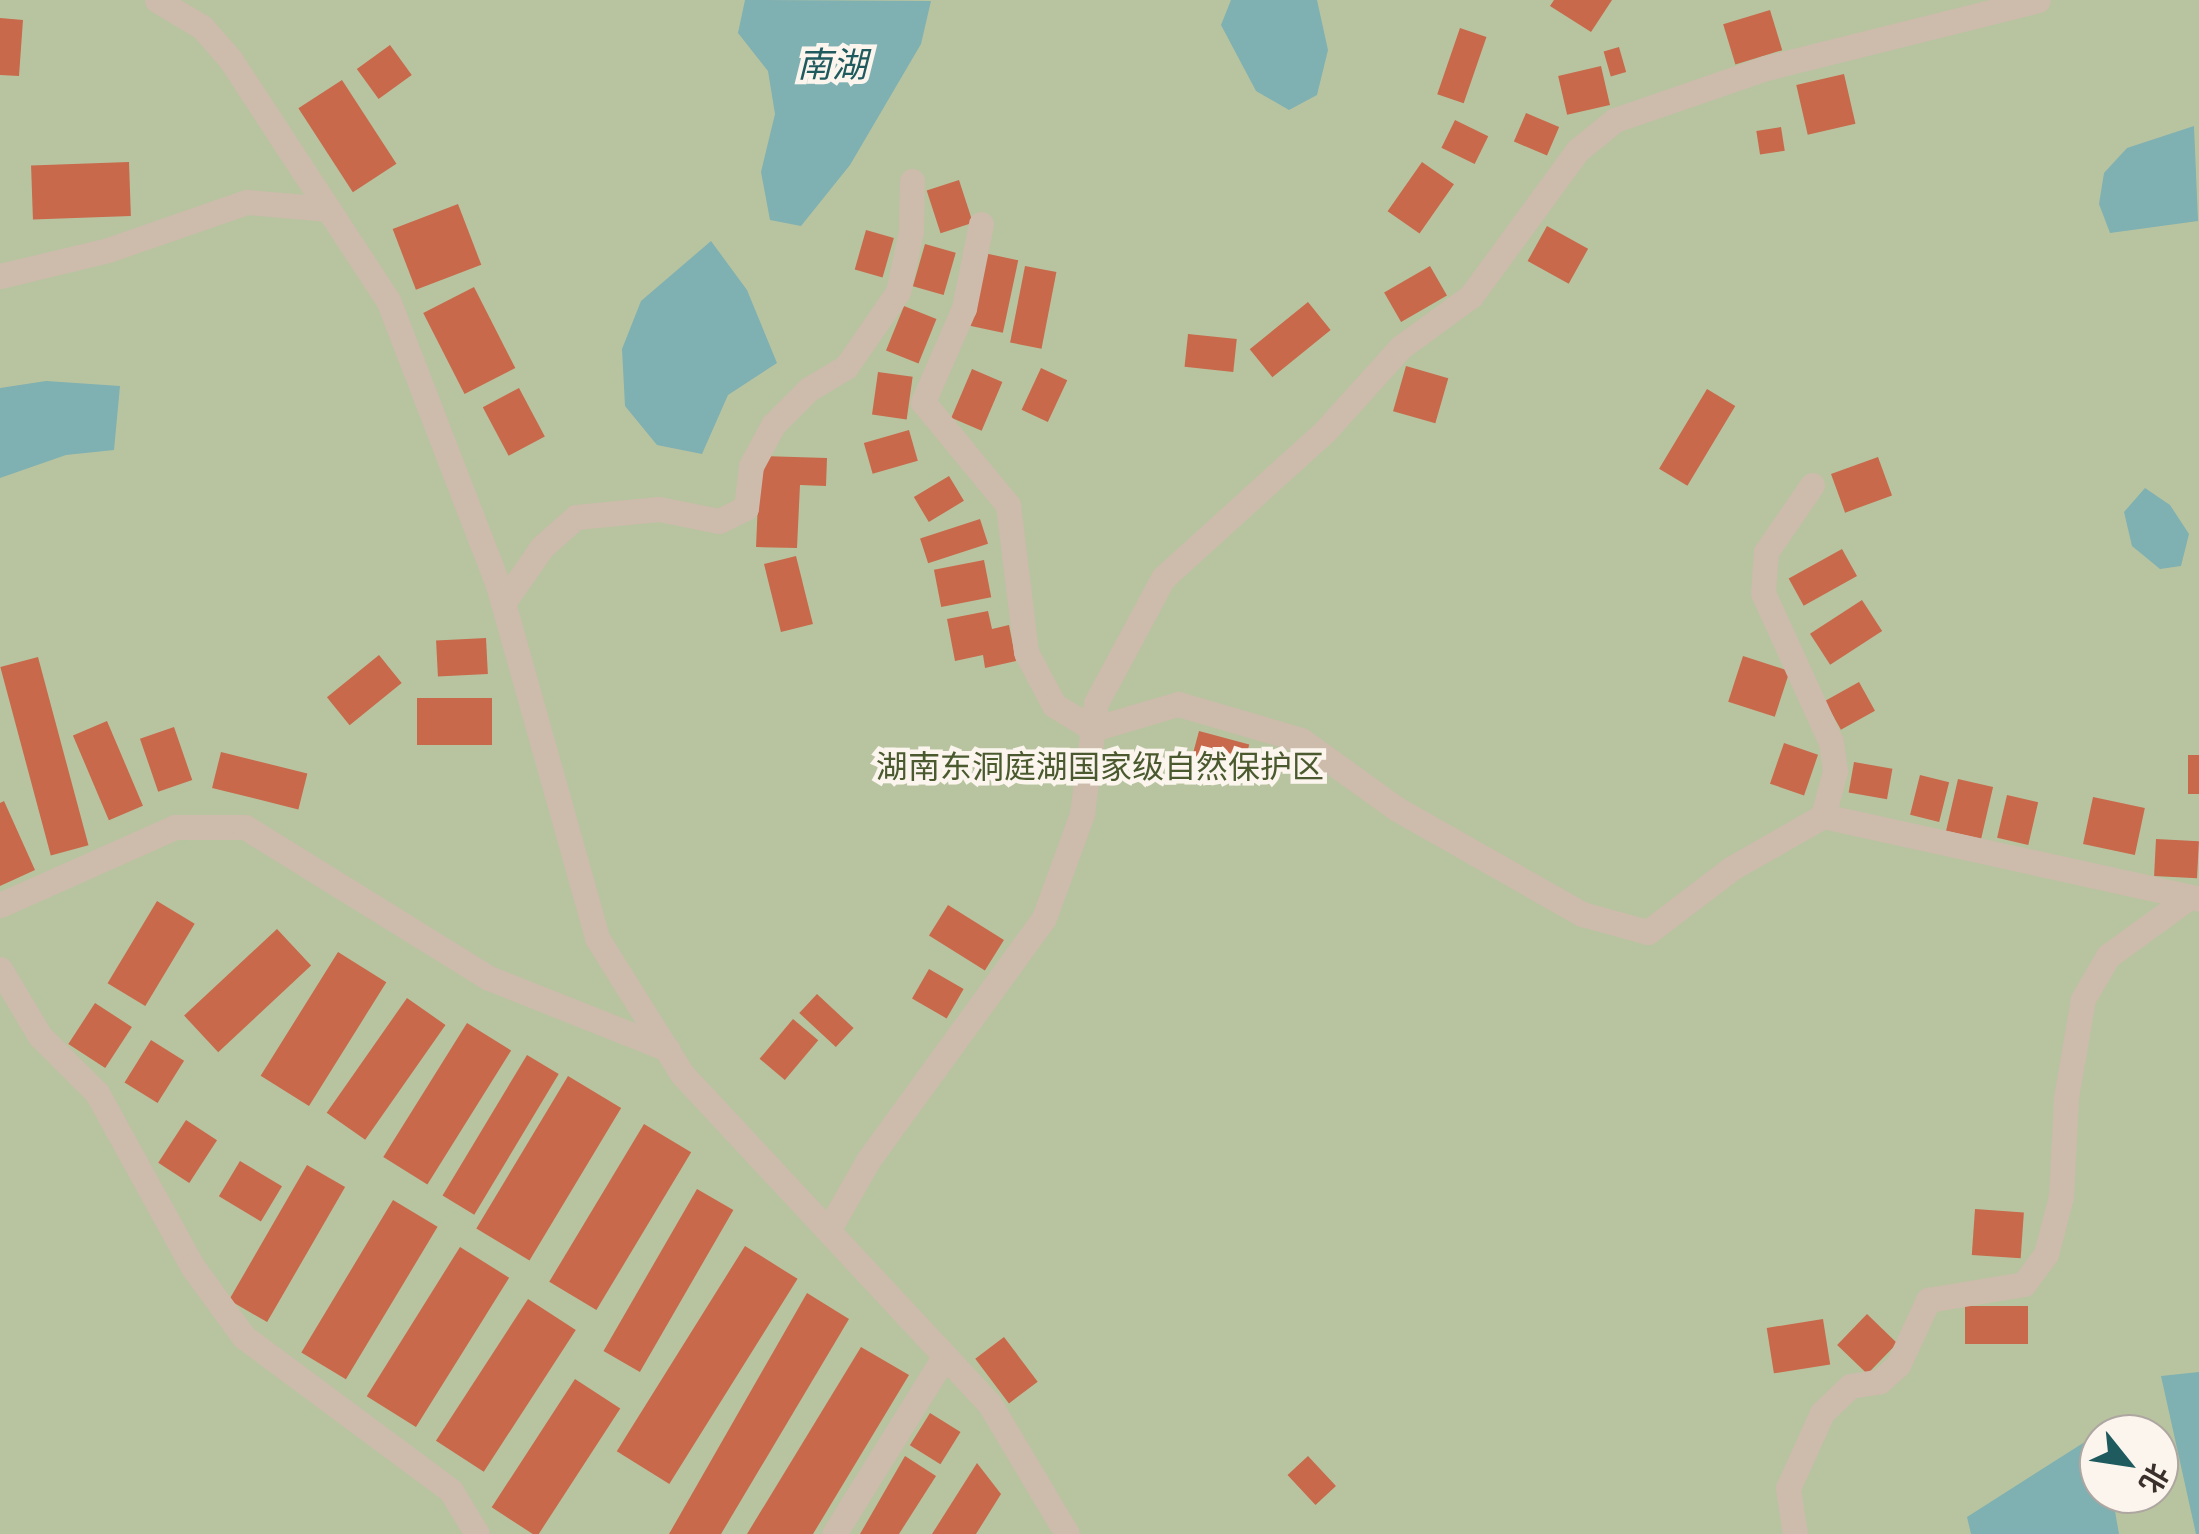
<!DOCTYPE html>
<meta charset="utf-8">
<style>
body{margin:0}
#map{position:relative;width:2199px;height:1534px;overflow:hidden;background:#f4ebe1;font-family:"DejaVu Sans","Noto Sans SC",sans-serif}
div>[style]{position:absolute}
.green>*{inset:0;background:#b8c4a0}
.water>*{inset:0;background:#7fb0b2}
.building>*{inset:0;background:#c8694b;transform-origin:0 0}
.minor>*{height:25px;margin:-12.5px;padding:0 12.5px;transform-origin:12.5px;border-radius:12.5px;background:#cdbbac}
span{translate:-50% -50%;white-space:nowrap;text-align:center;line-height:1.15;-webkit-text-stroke:9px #fbf5ee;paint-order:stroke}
.park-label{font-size:32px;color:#4a5a2e}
.water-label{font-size:35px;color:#1f5a5e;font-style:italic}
.north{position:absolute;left:2079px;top:1414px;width:100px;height:100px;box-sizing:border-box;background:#fbf5ee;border:2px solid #aea6a0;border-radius:50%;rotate:120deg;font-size:28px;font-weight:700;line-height:40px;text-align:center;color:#3b302b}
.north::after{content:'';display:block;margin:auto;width:35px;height:45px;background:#1f5a5e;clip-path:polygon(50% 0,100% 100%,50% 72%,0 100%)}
</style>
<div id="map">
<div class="green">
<i style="clip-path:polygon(evenodd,0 0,2199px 0,2199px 1534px,0 1534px,0 0,2099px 1434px,2159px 1434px,2159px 1494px,2099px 1494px,2099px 1434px)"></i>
</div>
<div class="water">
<i style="clip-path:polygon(745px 0,931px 1px,921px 44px,850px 165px,801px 226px,770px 220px,761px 172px,775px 114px,768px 71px,738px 33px)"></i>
<i style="clip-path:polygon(1231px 0,1317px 0,1328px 50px,1317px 95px,1289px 110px,1256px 91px,1221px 25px)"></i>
<i style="clip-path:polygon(2194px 126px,2198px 221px,2110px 233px,2099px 204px,2104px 173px,2127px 148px)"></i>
<i style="clip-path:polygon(711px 241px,747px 290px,777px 363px,728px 395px,702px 454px,657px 445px,625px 406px,622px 349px,641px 301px)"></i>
<i style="clip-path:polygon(46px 381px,120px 386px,114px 450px,66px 455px,0 478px,0 388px)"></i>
<i style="clip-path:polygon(2145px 488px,2170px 505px,2189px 534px,2181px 566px,2160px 569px,2132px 546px,2124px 512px)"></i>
<i style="clip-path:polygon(2199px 1372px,2199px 1534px,2196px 1534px,2161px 1376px)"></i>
<i style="clip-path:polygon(2102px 1431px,2099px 1494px,2112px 1494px,2119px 1534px,1971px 1534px,1967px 1517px)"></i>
</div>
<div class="building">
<i style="clip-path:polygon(1554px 0,1612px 0,1591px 32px,1550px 6px)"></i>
<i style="left:1770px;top:10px;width:42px;height:49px;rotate:73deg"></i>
<i style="clip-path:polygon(0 18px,23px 20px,19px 76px,0 75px)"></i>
<i style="left:1460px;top:28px;width:28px;height:70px;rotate:19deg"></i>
<i style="left:390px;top:45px;width:37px;height:41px;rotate:54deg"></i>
<i style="left:1619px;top:47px;width:26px;height:16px;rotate:74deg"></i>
<i style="left:1601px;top:66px;width:40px;height:44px;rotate:77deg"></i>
<i style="left:1844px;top:74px;width:51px;height:49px;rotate:77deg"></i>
<i style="left:342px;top:80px;width:100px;height:52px;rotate:57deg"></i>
<i style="left:1526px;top:113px;width:36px;height:31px;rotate:23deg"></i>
<i style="left:1455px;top:120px;width:37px;height:31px;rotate:26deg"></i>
<i style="left:1781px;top:127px;width:24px;height:25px;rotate:81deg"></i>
<i style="left:129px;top:162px;width:54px;height:98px;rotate:88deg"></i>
<i style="left:1422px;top:162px;width:39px;height:60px;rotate:35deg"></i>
<i style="left:959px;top:180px;width:45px;height:34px;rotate:72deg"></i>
<i style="left:458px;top:204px;width:65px;height:70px;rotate:69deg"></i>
<i style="left:1547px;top:226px;width:47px;height:40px;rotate:29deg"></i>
<i style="left:866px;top:230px;width:29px;height:41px;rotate:16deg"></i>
<i style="left:925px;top:244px;width:32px;height:44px;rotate:16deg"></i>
<i style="left:984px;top:253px;width:35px;height:74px;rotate:12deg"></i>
<i style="left:1025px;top:266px;width:32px;height:78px;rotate:11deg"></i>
<i style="left:1430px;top:266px;width:34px;height:53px;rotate:60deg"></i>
<i style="left:474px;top:287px;width:91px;height:57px;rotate:63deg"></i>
<i style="left:1308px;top:302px;width:36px;height:75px;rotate:51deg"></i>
<i style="left:904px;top:306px;width:35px;height:48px;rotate:22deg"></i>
<i style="left:1188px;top:334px;width:49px;height:33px;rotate:6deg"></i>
<i style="left:1406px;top:366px;width:44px;height:47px;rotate:16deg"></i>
<i style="left:1041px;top:368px;width:29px;height:46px;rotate:25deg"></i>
<i style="left:972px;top:369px;width:33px;height:53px;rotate:23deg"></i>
<i style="left:878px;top:372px;width:35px;height:43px;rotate:8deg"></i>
<i style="left:519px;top:388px;width:55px;height:41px;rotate:62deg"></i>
<i style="left:1707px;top:389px;width:33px;height:93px;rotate:31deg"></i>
<i style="left:909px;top:430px;width:32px;height:47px;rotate:74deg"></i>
<i style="clip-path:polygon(760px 456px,827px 458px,826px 486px,800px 485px,797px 548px,756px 547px)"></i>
<i style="left:1878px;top:457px;width:41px;height:50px;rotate:70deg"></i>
<i style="left:949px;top:476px;width:29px;height:41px;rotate:59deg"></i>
<i style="left:980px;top:519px;width:26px;height:63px;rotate:72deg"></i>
<i style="left:1842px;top:549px;width:31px;height:61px;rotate:61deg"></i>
<i style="left:796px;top:556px;width:70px;height:33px;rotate:76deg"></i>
<i style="left:984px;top:560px;width:38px;height:51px;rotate:79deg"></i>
<i style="left:1862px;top:600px;width:37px;height:62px;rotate:57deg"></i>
<i style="clip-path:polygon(988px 611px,992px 629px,1009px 625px,1016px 661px,985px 668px,983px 655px,955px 661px,947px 619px)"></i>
<i style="left:486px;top:638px;width:36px;height:50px;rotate:87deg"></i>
<i style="left:379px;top:655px;width:36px;height:67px;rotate:51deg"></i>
<i style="left:1743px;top:656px;width:49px;height:48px;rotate:18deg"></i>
<i style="left:38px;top:657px;width:195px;height:39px;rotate:75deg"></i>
<i style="left:1859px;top:682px;width:33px;height:39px;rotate:61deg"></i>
<i style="left:417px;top:698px;width:75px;height:47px"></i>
<i style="left:107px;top:721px;width:92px;height:37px;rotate:67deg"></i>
<i style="left:174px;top:727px;width:56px;height:36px;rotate:71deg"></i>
<i style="left:1199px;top:731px;width:52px;height:36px;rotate:15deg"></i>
<i style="left:1784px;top:743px;width:36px;height:43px;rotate:19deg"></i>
<i style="left:221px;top:752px;width:89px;height:37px;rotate:14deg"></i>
<i style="left:2188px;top:755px;width:11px;height:39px"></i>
<i style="left:1854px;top:762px;width:39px;height:31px;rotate:10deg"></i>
<i style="left:1920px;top:775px;width:30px;height:41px;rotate:14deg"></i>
<i style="left:1958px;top:779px;width:36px;height:53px;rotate:13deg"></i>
<i style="left:2007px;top:795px;width:32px;height:44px;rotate:13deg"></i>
<i style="left:2093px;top:797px;width:53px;height:48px;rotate:12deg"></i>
<i style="clip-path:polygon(4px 801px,35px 870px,0 886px,0 803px)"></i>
<i style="left:2156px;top:839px;width:43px;height:37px;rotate:3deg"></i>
<i style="left:157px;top:901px;width:44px;height:96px;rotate:31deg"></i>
<i style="left:948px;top:905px;width:66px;height:36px;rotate:32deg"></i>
<i style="left:277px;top:929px;width:50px;height:127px;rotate:47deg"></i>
<i style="left:338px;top:952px;width:57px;height:146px;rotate:32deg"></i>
<i style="left:929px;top:969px;width:40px;height:34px;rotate:30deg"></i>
<i style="left:817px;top:994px;width:50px;height:26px;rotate:43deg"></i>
<i style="left:407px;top:998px;width:47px;height:140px;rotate:35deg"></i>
<i style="left:95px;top:1003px;width:44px;height:49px;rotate:33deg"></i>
<i style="left:793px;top:1019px;width:33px;height:52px;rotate:40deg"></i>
<i style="left:467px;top:1023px;width:52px;height:158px;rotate:32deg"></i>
<i style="left:151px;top:1040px;width:39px;height:50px;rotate:32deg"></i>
<i style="left:527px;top:1055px;width:37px;height:164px;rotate:31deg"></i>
<i style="left:568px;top:1076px;width:62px;height:178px;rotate:31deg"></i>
<i style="left:186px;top:1120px;width:37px;height:51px;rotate:33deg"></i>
<i style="left:644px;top:1124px;width:55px;height:184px;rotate:31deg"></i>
<i style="left:240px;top:1161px;width:49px;height:41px;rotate:31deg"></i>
<i style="left:307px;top:1165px;width:44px;height:156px;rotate:30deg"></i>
<i style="left:697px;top:1189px;width:42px;height:187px;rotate:30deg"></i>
<i style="left:393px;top:1200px;width:52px;height:178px;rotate:31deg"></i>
<i style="left:1975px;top:1209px;width:49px;height:46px;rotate:4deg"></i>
<i style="left:745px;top:1246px;width:62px;height:242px;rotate:32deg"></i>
<i style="left:460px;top:1247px;width:58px;height:176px;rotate:32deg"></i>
<i style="clip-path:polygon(807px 1293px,849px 1319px,721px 1534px,669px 1534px)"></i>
<i style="left:528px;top:1299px;width:57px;height:169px;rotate:33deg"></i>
<i style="left:1965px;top:1306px;width:63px;height:38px"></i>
<i style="left:1867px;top:1314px;width:42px;height:43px;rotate:44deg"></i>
<i style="left:1823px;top:1319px;width:46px;height:57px;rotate:81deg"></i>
<i style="left:1004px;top:1337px;width:56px;height:36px;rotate:53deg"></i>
<i style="clip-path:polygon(861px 1347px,909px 1375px,813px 1534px,747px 1534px)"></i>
<i style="left:575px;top:1379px;width:54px;height:153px;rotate:33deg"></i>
<i style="left:930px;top:1413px;width:36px;height:38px;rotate:32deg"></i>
<i style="clip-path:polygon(905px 1456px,936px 1476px,899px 1534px,860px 1534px)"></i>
<i style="left:1308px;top:1456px;width:41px;height:28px;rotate:47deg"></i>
<i style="clip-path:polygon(977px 1463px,1001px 1494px,976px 1534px,932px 1534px)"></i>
</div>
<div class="minor">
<i style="left:157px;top:0;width:52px;rotate:31deg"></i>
<i style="left:202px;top:27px;width:43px;rotate:48.8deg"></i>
<i style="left:230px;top:59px;width:288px;rotate:56.8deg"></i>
<i style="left:388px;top:300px;width:305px;rotate:68.9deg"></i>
<i style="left:498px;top:585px;width:367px;rotate:74.3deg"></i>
<i style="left:597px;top:938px;width:160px;rotate:58deg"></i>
<i style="left:682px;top:1074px;width:450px;rotate:47deg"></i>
<i style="left:989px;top:1403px;width:152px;rotate:59.2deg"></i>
<i style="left:981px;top:224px;width:86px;rotate:101.4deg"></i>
<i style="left:964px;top:308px;width:103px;rotate:113.6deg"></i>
<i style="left:923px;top:402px;width:134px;rotate:50.5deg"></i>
<i style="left:1008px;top:505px;width:148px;rotate:83deg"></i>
<i style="left:1026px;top:652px;width:60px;rotate:62.2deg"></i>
<i style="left:1054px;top:705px;width:46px;rotate:31.6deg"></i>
<i style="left:1093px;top:729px;width:89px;rotate:-16.4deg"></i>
<i style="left:1178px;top:704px;width:128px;rotate:16.3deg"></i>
<i style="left:1301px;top:740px;width:118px;rotate:35.7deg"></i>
<i style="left:1397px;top:809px;width:213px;rotate:29.6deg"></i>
<i style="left:1582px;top:914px;width:68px;rotate:15.3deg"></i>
<i style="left:1648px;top:932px;width:106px;rotate:-37.3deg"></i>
<i style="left:1732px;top:868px;width:105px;rotate:-29.7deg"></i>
<i style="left:1823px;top:816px;width:385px;rotate:12.4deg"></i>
<i style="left:0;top:276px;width:111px;rotate:-13.5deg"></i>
<i style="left:108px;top:250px;width:147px;rotate:-19.1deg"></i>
<i style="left:247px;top:202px;width:82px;rotate:4.9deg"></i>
<i style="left:1812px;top:485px;width:81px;rotate:124.5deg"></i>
<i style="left:1766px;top:552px;width:41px;rotate:94.2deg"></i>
<i style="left:1763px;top:593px;width:164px;rotate:65.5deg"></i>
<i style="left:1831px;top:742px;width:29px;rotate:82deg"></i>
<i style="left:1835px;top:771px;width:47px;rotate:104.9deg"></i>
<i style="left:503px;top:603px;width:68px;rotate:-55.1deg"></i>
<i style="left:542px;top:547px;width:45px;rotate:-41.4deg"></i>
<i style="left:576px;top:517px;width:83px;rotate:-5.5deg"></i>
<i style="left:659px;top:509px;width:61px;rotate:11.3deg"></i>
<i style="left:719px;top:521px;width:30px;rotate:-26deg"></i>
<i style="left:746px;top:508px;width:42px;rotate:-83.2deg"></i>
<i style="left:751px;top:466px;width:47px;rotate:-61.8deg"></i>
<i style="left:773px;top:425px;width:51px;rotate:-45deg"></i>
<i style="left:809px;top:389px;width:43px;rotate:-30.7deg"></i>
<i style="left:846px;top:367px;width:91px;rotate:-55.3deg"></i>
<i style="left:898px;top:292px;width:62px;rotate:-78deg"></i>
<i style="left:911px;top:231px;width:50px;rotate:-88.9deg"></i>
<i style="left:0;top:905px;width:192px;rotate:-24deg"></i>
<i style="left:175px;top:827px;width:70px"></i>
<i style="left:245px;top:827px;width:287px;rotate:31.8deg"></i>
<i style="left:489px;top:978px;width:192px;rotate:21.7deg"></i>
<i style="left:0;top:969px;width:78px;rotate:59.2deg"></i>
<i style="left:40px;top:1036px;width:81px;rotate:45deg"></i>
<i style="left:97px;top:1093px;width:197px;rotate:61.2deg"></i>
<i style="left:192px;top:1266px;width:88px;rotate:53.8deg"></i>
<i style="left:244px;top:1337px;width:258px;rotate:36.6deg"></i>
<i style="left:451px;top:1491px;width:50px;rotate:58.8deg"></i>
<i style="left:830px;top:1227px;width:78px;rotate:-60.2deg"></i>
<i style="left:869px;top:1159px;width:298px;rotate:-54deg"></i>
<i style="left:1044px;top:918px;width:111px;rotate:-69.9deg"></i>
<i style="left:1082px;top:814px;width:112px;rotate:-82.8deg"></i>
<i style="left:1096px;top:703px;width:142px;rotate:-61.8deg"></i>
<i style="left:1163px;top:578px;width:220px;rotate:-42.2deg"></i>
<i style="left:1326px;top:430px;width:112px;rotate:-47.9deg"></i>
<i style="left:1401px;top:347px;width:87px;rotate:-36.1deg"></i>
<i style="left:1471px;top:296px;width:181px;rotate:-53.8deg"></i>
<i style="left:1578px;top:150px;width:48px;rotate:-39deg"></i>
<i style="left:1615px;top:120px;width:160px;rotate:-19deg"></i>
<i style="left:1766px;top:68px;width:280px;rotate:-14deg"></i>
<i style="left:834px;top:1534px;width:210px;rotate:-58.1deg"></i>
<i style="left:1795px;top:1534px;width:47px;rotate:-98.7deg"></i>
<i style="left:1788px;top:1488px;width:82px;rotate:-65.6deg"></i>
<i style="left:1822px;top:1413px;width:39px;rotate:-44deg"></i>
<i style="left:1850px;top:1386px;width:30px;rotate:-9deg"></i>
<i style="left:1880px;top:1381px;width:24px;rotate:-42deg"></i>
<i style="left:1898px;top:1365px;width:72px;rotate:-65.2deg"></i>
<i style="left:1928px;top:1300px;width:97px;rotate:-9.5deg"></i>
<i style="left:2024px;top:1284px;width:37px;rotate:-54deg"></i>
<i style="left:2046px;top:1254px;width:59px;rotate:-75.3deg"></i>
<i style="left:2061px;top:1197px;width:99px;rotate:-87.1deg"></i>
<i style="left:2066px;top:1098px;width:100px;rotate:-80.3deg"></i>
<i style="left:2083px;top:999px;width:50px;rotate:-59.8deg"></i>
<i style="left:2108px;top:956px;width:99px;rotate:-35.9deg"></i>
</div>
<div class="park-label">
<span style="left:1100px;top:767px">湖南东洞庭湖国家级自然保护区</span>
</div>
<div class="water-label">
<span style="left:832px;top:65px">南湖</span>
</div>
<div class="north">北</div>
</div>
